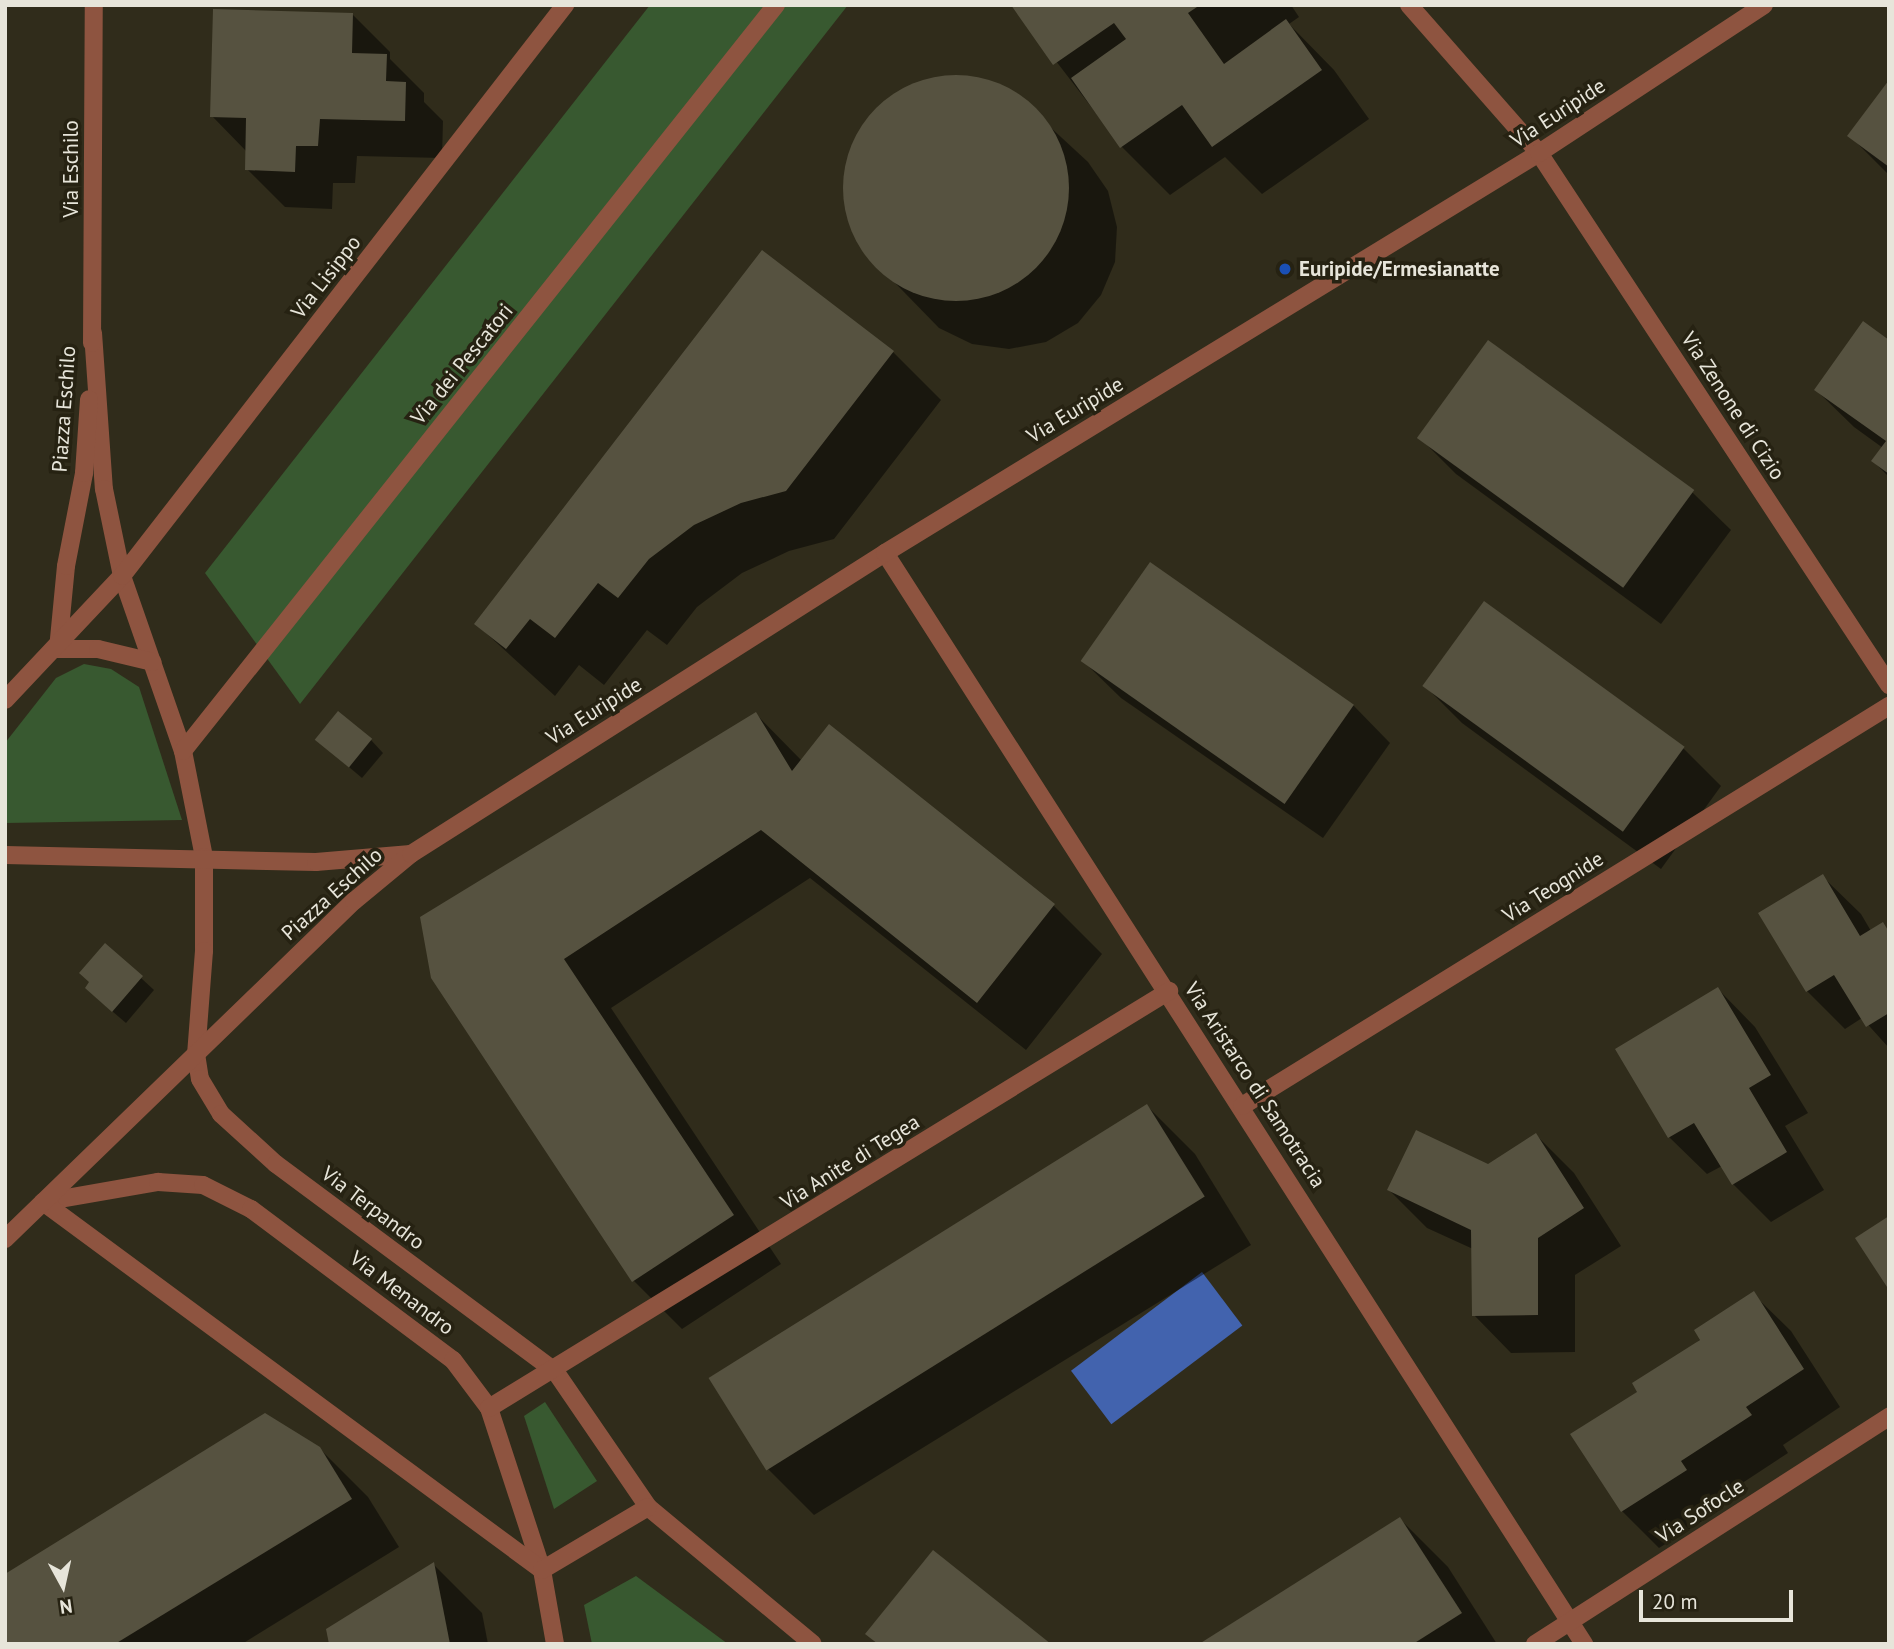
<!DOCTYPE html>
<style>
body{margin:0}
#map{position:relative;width:1894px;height:1649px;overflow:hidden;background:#302c1b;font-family:"PT Sans",sans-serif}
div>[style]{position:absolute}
.green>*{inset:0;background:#385930}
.water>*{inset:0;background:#4263ae;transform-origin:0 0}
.shadow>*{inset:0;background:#0007}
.building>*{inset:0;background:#565240;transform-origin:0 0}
.round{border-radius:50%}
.minor>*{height:18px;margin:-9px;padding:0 9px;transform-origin:9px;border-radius:9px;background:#8e5440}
.dots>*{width:19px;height:19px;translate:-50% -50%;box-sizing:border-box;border:4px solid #262212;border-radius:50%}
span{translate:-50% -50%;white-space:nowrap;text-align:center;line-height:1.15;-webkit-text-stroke:7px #262212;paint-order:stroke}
.street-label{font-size:21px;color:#e7e5da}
.poi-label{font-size:21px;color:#e7e5da;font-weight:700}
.left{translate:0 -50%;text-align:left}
.frame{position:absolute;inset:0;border:7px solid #e7e5da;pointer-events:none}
.north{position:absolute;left:28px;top:1551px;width:70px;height:70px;-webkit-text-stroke:5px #262212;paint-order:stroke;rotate:172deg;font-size:19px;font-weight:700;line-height:28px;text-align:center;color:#e7e5da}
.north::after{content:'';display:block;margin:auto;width:24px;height:32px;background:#e7e5da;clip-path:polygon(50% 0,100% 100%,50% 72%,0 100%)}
.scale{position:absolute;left:1639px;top:1590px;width:154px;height:32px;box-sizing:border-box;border:4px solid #e7e5da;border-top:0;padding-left:9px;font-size:21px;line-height:24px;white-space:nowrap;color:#e7e5da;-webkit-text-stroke:5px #262212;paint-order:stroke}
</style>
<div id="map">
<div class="green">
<i style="clip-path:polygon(650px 5px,848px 5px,300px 704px,205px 573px)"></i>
<i style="clip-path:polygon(84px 664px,111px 669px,139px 687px,182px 820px,5px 823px,5px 743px,56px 678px)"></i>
<i style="clip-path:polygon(545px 1402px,597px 1481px,554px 1509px,524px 1416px)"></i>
<i style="clip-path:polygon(636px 1576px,728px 1644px,592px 1644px,584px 1605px)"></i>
</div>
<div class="water">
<i style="left:1202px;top:1272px;width:67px;height:164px;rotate:53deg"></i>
</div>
<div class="shadow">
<i style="clip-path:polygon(1013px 5px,1291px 5px,1299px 17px,1289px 24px,1334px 70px,1369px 119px,1262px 194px,1225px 157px,1170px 195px,1122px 147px)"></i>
<i style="clip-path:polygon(353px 15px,390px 52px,390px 59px,424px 93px,424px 102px,443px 121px,442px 158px,357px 156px,355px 183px,333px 183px,332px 209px,285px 207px,247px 169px,247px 152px,212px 116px)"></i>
<i style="clip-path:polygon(938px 78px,975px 78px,1010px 90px,1088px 162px,1108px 191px,1117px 227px,1115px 262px,1101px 295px,1078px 323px,1046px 342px,1009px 349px,972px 344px,939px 328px,864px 251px,848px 218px,844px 181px,853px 145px,873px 114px,903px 90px)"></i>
<i style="clip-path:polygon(1889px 83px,1889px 175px,1849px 135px)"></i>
<i style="clip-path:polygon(1889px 342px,1889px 477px,1873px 461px,1883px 448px,1854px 427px,1816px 390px)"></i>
<i style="clip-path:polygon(1488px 343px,1693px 493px,1731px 530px,1661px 624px,1456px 474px,1419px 437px)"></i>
<i style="clip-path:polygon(893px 352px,941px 400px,834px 539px,789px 551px,742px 573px,697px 607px,667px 645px,647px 630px,604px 685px,579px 665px,555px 696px,476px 624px)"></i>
<i style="clip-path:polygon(1484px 603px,1684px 749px,1721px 786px,1661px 869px,1462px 723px,1424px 685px)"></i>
<i style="clip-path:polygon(1083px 661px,1353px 705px,1390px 743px,1323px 838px,1121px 698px)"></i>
<i style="clip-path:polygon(756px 714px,802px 761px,830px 726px,1054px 906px,1102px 954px,1026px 1050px,810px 878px,611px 1008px,781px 1264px,682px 1329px,634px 1281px,432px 978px)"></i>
<i style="clip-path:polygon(317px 740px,371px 740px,383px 753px,362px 778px)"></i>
<i style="clip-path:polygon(1823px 877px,1861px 914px,1871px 931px,1882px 925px,1889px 931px,1889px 1048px,1862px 1018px,1845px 1029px,1807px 991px)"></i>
<i style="clip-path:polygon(141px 978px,154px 990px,126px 1023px,99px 1000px)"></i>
<i style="clip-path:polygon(1718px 989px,1755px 1027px,1808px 1113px,1785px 1126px,1824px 1190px,1771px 1222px,1733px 1184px,1722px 1166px,1707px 1174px,1669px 1137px)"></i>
<i style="clip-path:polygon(1147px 1106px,1195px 1154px,1251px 1245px,814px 1515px,766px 1467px)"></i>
<i style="clip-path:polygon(1536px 1135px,1574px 1173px,1621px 1246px,1575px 1275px,1575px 1352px,1511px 1353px,1474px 1315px,1473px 1249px,1427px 1228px,1389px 1190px,1488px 1166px)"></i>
<i style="clip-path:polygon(1753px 1294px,1791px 1331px,1840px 1407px,1783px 1445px,1788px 1453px,1718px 1499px,1723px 1508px,1659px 1548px,1622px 1511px,1639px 1392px)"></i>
<i style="clip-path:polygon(319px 1448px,368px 1497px,399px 1547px,242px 1644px,5px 1644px)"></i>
<i style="clip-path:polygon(1400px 1519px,1448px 1567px,1497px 1644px,1203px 1644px)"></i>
<i style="clip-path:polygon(434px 1565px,482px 1613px,488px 1644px,331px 1644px)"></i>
</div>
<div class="building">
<i style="clip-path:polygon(1011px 5px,1200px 5px,1188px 13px,1224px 64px,1286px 19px,1322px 70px,1212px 147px,1182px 105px,1120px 148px,1071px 78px,1126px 39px,1114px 23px,1053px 65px)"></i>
<i style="clip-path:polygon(213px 9px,353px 13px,352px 53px,387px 54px,386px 81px,406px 82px,405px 121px,320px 119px,318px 146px,296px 146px,295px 172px,245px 170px,246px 118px,210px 117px)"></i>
<i class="round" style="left:843px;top:75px;width:226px;height:226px"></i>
<i style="clip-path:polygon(1889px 80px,1889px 167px,1847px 136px)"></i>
<i style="clip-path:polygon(762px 250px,894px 351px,786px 491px,741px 503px,694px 525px,649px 559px,618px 598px,598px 583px,555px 638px,530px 619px,506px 649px,474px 624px)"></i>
<i style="clip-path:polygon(1863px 321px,1889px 340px,1889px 474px,1871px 461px,1886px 441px,1814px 390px)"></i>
<i style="left:1488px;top:340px;width:255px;height:121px;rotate:36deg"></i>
<i style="left:1150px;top:562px;width:249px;height:121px;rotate:35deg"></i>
<i style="left:1484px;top:601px;width:248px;height:105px;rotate:36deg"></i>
<i style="left:338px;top:711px;width:44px;height:37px;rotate:39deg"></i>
<i style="clip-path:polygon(756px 712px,792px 771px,829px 724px,1055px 904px,977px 1003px,761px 830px,564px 959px,734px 1215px,632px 1282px,431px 978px,420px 917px)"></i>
<i style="clip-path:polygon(1823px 874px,1860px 936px,1883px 922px,1889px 932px,1889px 1013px,1866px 1027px,1834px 975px,1806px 992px,1758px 913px)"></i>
<i style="clip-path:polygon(105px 943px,143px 976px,112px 1012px,85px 988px,89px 982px,79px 973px)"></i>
<i style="clip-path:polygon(1718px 987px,1771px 1075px,1749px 1088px,1787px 1152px,1732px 1185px,1694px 1123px,1668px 1138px,1615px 1049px)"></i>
<i style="left:1147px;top:1104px;width:109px;height:517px;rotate:58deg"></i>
<i style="clip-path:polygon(1416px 1130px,1488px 1164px,1536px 1133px,1584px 1208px,1538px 1238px,1538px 1315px,1472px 1316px,1471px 1230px,1387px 1190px)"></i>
<i style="clip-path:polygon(1889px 1216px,1889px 1290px,1855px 1238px)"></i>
<i style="clip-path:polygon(1754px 1291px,1804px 1369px,1746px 1407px,1752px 1415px,1681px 1461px,1687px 1470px,1621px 1512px,1570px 1434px,1637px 1392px,1632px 1383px,1700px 1340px,1694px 1330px)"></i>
<i style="clip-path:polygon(265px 1413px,320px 1447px,352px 1499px,115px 1644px,5px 1644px,5px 1574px)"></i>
<i style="clip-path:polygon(1400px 1517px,1462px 1613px,1413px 1644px,1199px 1644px)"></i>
<i style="clip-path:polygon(933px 1550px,1051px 1644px,878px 1644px,865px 1634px)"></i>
<i style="clip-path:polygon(434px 1562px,450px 1644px,329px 1644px,326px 1629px)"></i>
</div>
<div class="minor">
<i style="left:1409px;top:5px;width:197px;rotate:48.7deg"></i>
<i style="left:1539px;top:153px;width:637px;rotate:56.66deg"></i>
<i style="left:93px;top:333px;width:156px;rotate:86deg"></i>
<i style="left:104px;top:489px;width:89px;rotate:78.3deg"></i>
<i style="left:122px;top:576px;width:185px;rotate:70.8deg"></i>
<i style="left:183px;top:751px;width:108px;rotate:78.8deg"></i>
<i style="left:204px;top:857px;width:94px;rotate:90deg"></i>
<i style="left:204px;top:951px;width:103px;rotate:94.4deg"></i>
<i style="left:196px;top:1054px;width:25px;rotate:81deg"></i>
<i style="left:200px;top:1079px;width:41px;rotate:59deg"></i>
<i style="left:221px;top:1114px;width:74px;rotate:42.3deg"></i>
<i style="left:276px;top:1164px;width:347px;rotate:36.6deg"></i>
<i style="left:555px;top:1371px;width:165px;rotate:55.6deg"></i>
<i style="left:648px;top:1507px;width:214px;rotate:39.7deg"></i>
<i style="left:92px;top:343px;width:338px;rotate:-89.7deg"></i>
<i style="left:885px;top:553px;width:1296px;rotate:57.35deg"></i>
<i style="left:58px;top:649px;width:83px;rotate:-84.5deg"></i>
<i style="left:66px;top:566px;width:95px;rotate:-79deg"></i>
<i style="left:84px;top:473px;width:74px;rotate:-86.1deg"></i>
<i style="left:58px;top:649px;width:40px"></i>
<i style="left:98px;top:649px;width:56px;rotate:13.5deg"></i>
<i style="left:5px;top:700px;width:170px;rotate:-46.7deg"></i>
<i style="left:122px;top:576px;width:723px;rotate:-52.19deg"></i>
<i style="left:183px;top:751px;width:953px;rotate:-51.52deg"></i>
<i style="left:5px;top:855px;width:311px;rotate:1.3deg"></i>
<i style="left:316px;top:862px;width:95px;rotate:-4.8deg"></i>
<i style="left:1242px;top:1106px;width:761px;rotate:-31.73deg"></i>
<i style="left:43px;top:1202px;width:117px;rotate:-9.9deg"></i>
<i style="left:158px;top:1182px;width:45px;rotate:3.8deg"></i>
<i style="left:203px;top:1185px;width:54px;rotate:26.6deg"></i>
<i style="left:251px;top:1209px;width:252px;rotate:36.8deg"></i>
<i style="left:453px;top:1360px;width:60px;rotate:53.1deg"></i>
<i style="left:489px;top:1408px;width:170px;rotate:71.9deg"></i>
<i style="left:542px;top:1570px;width:75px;rotate:80deg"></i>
<i style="left:43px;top:1202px;width:620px;rotate:36.41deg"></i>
<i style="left:542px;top:1570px;width:123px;rotate:-30.7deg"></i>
<i style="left:5px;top:1239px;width:486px;rotate:-44.1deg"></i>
<i style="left:354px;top:901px;width:74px;rotate:-39.5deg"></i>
<i style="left:411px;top:854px;width:561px;rotate:-32.42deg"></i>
<i style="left:885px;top:553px;width:767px;rotate:-31.45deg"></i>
<i style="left:1539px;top:153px;width:269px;rotate:-33.3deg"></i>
<i style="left:489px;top:1408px;width:798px;rotate:-31.52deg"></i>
<i style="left:1535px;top:1644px;width:421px;rotate:-32.7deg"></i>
</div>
<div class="dots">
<i style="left:1285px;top:269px;background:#1a4fb4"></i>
</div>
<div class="street-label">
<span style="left:1558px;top:113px;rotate:-33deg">Via Euripide</span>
<span style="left:71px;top:169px;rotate:-90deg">Via Eschilo</span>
<span style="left:326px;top:277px;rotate:-52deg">Via Lisippo</span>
<span style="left:462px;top:364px;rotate:-51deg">Via dei Pescatori</span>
<span style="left:1733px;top:406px;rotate:57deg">Via Zenone di Cizio</span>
<span style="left:64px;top:409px;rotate:-86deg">Piazza Eschilo</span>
<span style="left:1075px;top:410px;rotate:-31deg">Via Euripide</span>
<span style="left:594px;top:711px;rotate:-32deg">Via Euripide</span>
<span style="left:1553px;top:887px;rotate:-32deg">Via Teognide</span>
<span style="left:332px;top:894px;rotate:-42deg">Piazza Eschilo</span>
<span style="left:1255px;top:1085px;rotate:57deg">Via Aristarco di Samotracia</span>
<span style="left:850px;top:1162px;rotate:-32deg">Via Anite di Tegea</span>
<span style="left:373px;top:1208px;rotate:37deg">Via Terpandro</span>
<span style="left:402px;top:1293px;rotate:37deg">Via Menandro</span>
<span style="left:1700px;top:1511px;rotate:-33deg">Via Sofocle</span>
</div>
<div class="poi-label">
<span class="left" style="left:1299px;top:269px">Euripide/Ermesianatte</span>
</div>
<div class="frame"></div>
<div class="north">N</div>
<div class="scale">20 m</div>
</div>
